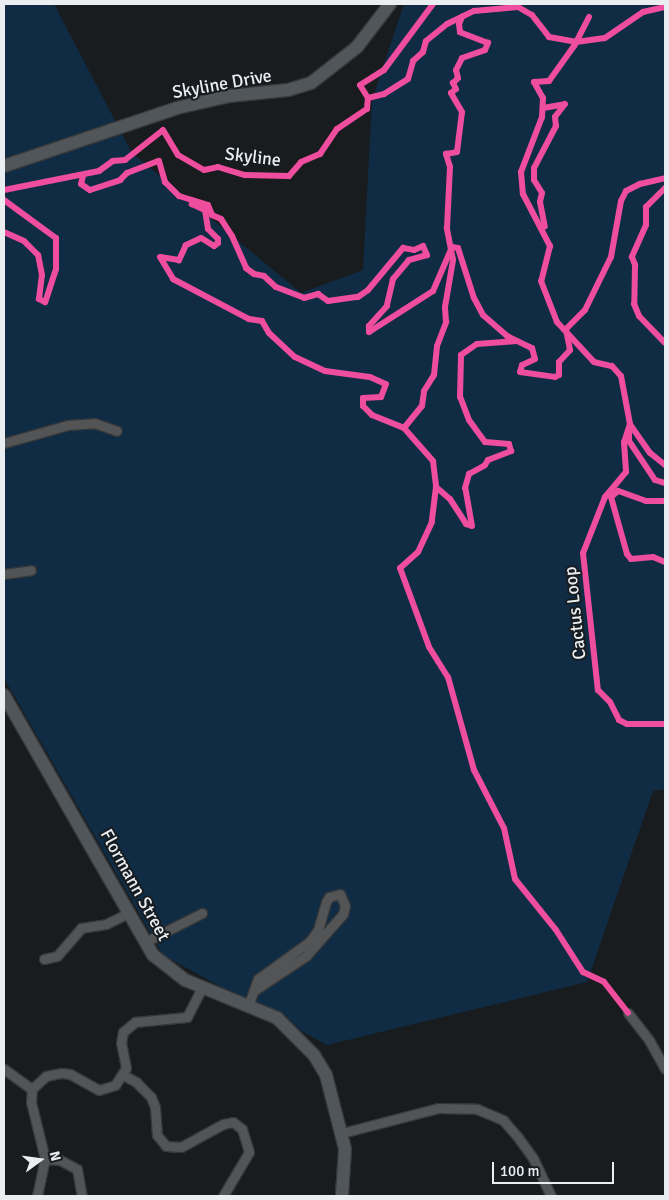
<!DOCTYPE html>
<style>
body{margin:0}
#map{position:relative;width:669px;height:1200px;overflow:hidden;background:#191c1e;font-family:Signika,sans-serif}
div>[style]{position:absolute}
.green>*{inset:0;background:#0f2c44}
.roads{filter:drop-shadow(1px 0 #37383a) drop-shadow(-1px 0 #37383a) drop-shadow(0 1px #37383a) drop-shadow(0 -1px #37383a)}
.street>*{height:9px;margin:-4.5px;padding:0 4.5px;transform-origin:4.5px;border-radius:4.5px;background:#525456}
.secondary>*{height:12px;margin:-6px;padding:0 6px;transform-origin:6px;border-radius:6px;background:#50565a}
.cycleway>*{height:6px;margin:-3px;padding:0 3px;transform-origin:3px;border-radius:3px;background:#ef4d9e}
span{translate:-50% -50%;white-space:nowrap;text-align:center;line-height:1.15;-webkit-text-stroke:4px #171c20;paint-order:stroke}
.street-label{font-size:18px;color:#ebeef1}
.frame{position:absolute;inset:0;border:5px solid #ebeef1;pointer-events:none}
.north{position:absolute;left:15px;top:1135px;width:50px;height:50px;-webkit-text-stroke:4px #171c20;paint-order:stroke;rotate:76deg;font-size:14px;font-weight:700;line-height:20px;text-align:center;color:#ebeef1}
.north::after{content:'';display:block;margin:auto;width:18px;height:22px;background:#ebeef1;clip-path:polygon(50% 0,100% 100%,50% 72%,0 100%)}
.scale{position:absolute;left:492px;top:1162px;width:122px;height:22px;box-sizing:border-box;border:2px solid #ebeef1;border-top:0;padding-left:6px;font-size:15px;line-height:18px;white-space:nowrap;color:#ebeef1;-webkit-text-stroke:4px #171c20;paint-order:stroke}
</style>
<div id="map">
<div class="green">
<i style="clip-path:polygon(4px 4px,54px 4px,132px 153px,301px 293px,363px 270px,372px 100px,404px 4px,665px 4px,665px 789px,653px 791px,587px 982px,327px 1045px,163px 955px,4px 678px)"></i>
</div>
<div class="roads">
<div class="street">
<i style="left:4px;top:443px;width:66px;rotate:-15.7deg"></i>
<i style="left:68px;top:425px;width:26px;rotate:-4deg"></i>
<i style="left:94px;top:423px;width:24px;rotate:19deg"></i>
<i style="left:4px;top:574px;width:27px;rotate:-8deg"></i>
<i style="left:145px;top:942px;width:64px;rotate:-27deg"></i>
<i style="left:44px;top:959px;width:13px;rotate:-13deg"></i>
<i style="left:57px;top:956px;width:37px;rotate:-49deg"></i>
<i style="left:81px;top:928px;width:25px;rotate:-9deg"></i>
<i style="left:106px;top:924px;width:25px;rotate:-26deg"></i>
<i style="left:248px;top:1006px;width:29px;rotate:-70deg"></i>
<i style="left:258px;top:979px;width:63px;rotate:-36deg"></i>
<i style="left:309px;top:942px;width:15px;rotate:-53deg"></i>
<i style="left:318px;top:930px;width:29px;rotate:-74deg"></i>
<i style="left:326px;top:902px;width:6px;rotate:-59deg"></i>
<i style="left:329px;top:897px;width:11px;rotate:-15deg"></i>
<i style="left:340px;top:894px;width:13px;rotate:67deg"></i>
<i style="left:345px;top:906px;width:8px;rotate:104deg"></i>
<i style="left:343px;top:914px;width:56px;rotate:131.4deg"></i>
<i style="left:306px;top:956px;width:61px;rotate:146.3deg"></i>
<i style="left:628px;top:1013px;width:34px;rotate:52deg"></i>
<i style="left:649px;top:1040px;width:33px;rotate:61deg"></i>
<i style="left:4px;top:1069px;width:34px;rotate:36deg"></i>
<i style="left:123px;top:1075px;width:15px;rotate:28deg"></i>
<i style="left:136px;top:1082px;width:21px;rotate:45deg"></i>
<i style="left:151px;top:1097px;width:11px;rotate:68deg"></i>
<i style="left:155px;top:1107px;width:28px;rotate:86deg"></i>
<i style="left:157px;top:1135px;width:14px;rotate:51deg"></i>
<i style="left:166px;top:1146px;width:15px;rotate:4deg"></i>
<i style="left:181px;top:1147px;width:48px;rotate:-28.7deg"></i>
<i style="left:223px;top:1124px;width:10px;rotate:-11deg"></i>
<i style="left:233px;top:1122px;width:11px;rotate:38deg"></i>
<i style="left:242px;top:1129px;width:24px;rotate:73deg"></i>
<i style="left:249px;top:1152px;width:51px;rotate:120.6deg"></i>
<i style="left:342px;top:1133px;width:99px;rotate:-14.6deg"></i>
<i style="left:438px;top:1108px;width:39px;rotate:1deg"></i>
<i style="left:477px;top:1109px;width:28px;rotate:23deg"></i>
<i style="left:503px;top:1120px;width:21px;rotate:49deg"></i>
<i style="left:517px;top:1136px;width:27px;rotate:54deg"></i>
<i style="left:533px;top:1158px;width:42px;rotate:64.7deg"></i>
<i style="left:45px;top:1159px;width:15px;rotate:4deg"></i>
<i style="left:60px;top:1160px;width:19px;rotate:28deg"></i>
<i style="left:77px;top:1169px;width:27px;rotate:80deg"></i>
<i style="left:37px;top:1196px;width:38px;rotate:-78deg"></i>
<i style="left:45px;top:1159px;width:59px;rotate:-103.8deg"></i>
<i style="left:31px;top:1102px;width:13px;rotate:-86deg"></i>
<i style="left:32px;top:1089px;width:19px;rotate:-43deg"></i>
<i style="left:46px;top:1076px;width:16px;rotate:-11deg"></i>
<i style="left:62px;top:1073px;width:8px;rotate:7deg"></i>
<i style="left:70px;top:1074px;width:33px;rotate:29deg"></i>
<i style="left:99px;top:1090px;width:17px;rotate:-17deg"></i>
<i style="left:115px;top:1085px;width:20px;rotate:-57deg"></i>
<i style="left:126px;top:1068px;width:25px;rotate:-101deg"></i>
<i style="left:121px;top:1043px;width:11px;rotate:-80deg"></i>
<i style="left:123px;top:1032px;width:16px;rotate:-40deg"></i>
<i style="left:135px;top:1022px;width:52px;rotate:-5.5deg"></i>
<i style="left:187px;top:1017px;width:33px;rotate:-63deg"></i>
</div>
<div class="secondary">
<i style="left:4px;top:166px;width:182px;rotate:-18.5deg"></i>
<i style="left:177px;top:108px;width:53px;rotate:-13deg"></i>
<i style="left:229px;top:96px;width:59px;rotate:-5.8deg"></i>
<i style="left:288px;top:90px;width:24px;rotate:-17deg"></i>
<i style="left:311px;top:83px;width:58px;rotate:-38deg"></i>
<i style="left:357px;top:47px;width:54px;rotate:-52.5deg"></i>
<i style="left:4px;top:695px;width:300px;rotate:60.2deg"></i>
<i style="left:153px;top:955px;width:41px;rotate:38deg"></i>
<i style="left:185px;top:980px;width:100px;rotate:22.4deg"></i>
<i style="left:277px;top:1018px;width:52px;rotate:45deg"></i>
<i style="left:314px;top:1055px;width:23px;rotate:59deg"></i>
<i style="left:326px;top:1075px;width:76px;rotate:75.6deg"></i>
<i style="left:345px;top:1149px;width:47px;rotate:93.7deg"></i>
</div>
</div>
<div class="cycleway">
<i style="left:589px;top:17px;width:33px;rotate:117deg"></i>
<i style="left:574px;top:46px;width:43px;rotate:125.5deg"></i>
<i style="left:549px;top:81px;width:15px;rotate:176deg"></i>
<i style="left:534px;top:82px;width:18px;rotate:61deg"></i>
<i style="left:543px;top:98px;width:19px;rotate:93deg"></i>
<i style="left:542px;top:117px;width:59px;rotate:110.9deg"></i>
<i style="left:521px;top:172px;width:22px;rotate:85deg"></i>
<i style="left:523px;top:194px;width:59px;rotate:62.6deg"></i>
<i style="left:550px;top:246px;width:36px;rotate:104deg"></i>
<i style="left:541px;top:281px;width:44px;rotate:68.7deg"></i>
<i style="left:557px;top:322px;width:54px;rotate:47.2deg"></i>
<i style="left:594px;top:362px;width:18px;rotate:13deg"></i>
<i style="left:612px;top:366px;width:13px;rotate:48deg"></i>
<i style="left:621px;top:376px;width:49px;rotate:79.4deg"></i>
<i style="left:368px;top:98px;width:16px;rotate:-14deg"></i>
<i style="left:384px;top:94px;width:28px;rotate:-32deg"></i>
<i style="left:408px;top:79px;width:19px;rotate:-74deg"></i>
<i style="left:413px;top:61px;width:13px;rotate:-42deg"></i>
<i style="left:423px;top:52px;width:11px;rotate:-75deg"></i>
<i style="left:426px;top:41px;width:27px;rotate:-39deg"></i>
<i style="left:447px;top:24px;width:30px;rotate:-26deg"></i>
<i style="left:474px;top:11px;width:44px;rotate:-5.2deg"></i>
<i style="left:518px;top:7px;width:16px;rotate:30deg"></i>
<i style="left:532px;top:15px;width:28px;rotate:52deg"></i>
<i style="left:549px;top:37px;width:27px;rotate:10deg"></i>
<i style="left:576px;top:42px;width:29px;rotate:-8deg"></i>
<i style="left:605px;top:38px;width:46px;rotate:-34.4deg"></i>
<i style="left:643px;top:12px;width:23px;rotate:-13deg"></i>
<i style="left:543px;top:108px;width:22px;rotate:-10deg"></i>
<i style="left:565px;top:104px;width:16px;rotate:128deg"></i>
<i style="left:555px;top:117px;width:9px;rotate:84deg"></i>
<i style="left:556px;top:126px;width:47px;rotate:117.6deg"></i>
<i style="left:534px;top:168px;width:12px;rotate:90deg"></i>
<i style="left:534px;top:180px;width:15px;rotate:58deg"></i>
<i style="left:542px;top:193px;width:9px;rotate:103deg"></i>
<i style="left:540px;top:202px;width:25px;rotate:79deg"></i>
<i style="left:83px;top:176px;width:8px;rotate:104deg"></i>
<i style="left:81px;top:184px;width:11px;rotate:34deg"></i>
<i style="left:90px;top:190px;width:32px;rotate:-18deg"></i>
<i style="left:120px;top:180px;width:10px;rotate:-45deg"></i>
<i style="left:127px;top:173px;width:34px;rotate:-21deg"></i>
<i style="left:159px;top:161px;width:22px;rotate:74deg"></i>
<i style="left:165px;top:182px;width:20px;rotate:45deg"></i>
<i style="left:179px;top:196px;width:30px;rotate:17deg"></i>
<i style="left:208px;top:205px;width:11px;rotate:68deg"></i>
<i style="left:212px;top:215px;width:10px;rotate:24deg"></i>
<i style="left:221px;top:219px;width:20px;rotate:57deg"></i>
<i style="left:232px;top:236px;width:35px;rotate:66deg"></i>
<i style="left:246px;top:268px;width:10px;rotate:37deg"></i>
<i style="left:254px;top:274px;width:10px;rotate:11deg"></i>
<i style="left:264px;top:276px;width:16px;rotate:43deg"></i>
<i style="left:276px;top:287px;width:30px;rotate:21deg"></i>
<i style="left:304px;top:298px;width:15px;rotate:-16deg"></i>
<i style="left:318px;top:294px;width:12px;rotate:35deg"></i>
<i style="left:328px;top:301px;width:30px;rotate:-8deg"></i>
<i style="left:358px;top:297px;width:12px;rotate:-35deg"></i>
<i style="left:368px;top:290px;width:55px;rotate:-50.2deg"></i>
<i style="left:403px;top:248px;width:11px;rotate:10deg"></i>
<i style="left:414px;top:250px;width:10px;rotate:-24deg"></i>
<i style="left:423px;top:246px;width:10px;rotate:66deg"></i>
<i style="left:427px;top:255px;width:19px;rotate:164deg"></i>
<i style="left:409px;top:260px;width:25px;rotate:130deg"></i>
<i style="left:393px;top:279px;width:28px;rotate:103deg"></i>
<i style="left:387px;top:306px;width:27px;rotate:132deg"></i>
<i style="left:369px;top:326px;width:6px;rotate:90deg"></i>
<i style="left:369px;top:332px;width:76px;rotate:-32.6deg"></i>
<i style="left:433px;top:291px;width:48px;rotate:-66.6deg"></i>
<i style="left:452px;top:247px;width:6px;rotate:9deg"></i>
<i style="left:458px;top:248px;width:52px;rotate:72.3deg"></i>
<i style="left:474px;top:298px;width:19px;rotate:62deg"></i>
<i style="left:483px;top:315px;width:32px;rotate:41deg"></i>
<i style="left:507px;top:336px;width:28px;rotate:26deg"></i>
<i style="left:532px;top:348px;width:11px;rotate:75deg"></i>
<i style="left:535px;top:359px;width:14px;rotate:155deg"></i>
<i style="left:522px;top:365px;width:7px;rotate:106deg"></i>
<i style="left:520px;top:372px;width:35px;rotate:8deg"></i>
<i style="left:555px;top:377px;width:4px;rotate:-27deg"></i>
<i style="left:559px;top:375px;width:13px;rotate:-90deg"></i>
<i style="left:559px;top:362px;width:16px;rotate:-47deg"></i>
<i style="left:570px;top:350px;width:21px;rotate:-101deg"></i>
<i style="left:566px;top:329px;width:27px;rotate:-45deg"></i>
<i style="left:585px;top:310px;width:59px;rotate:-63.9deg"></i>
<i style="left:611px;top:257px;width:57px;rotate:-79.9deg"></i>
<i style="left:621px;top:201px;width:11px;rotate:-63deg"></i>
<i style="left:626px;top:191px;width:16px;rotate:-27deg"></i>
<i style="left:640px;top:184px;width:26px;rotate:-13deg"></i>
<i style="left:665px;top:188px;width:27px;rotate:135deg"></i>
<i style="left:646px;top:207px;width:18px;rotate:90deg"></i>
<i style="left:646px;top:225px;width:35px;rotate:114deg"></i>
<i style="left:632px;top:257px;width:9px;rotate:69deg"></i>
<i style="left:635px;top:265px;width:39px;rotate:91deg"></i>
<i style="left:634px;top:304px;width:13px;rotate:67deg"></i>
<i style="left:639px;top:316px;width:37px;rotate:46deg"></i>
<i style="left:4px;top:190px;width:97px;rotate:-11.3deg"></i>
<i style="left:99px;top:171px;width:17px;rotate:-36deg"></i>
<i style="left:113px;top:161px;width:12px;rotate:-5deg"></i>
<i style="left:125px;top:160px;width:48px;rotate:-38.3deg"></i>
<i style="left:163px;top:130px;width:29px;rotate:59deg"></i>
<i style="left:178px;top:155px;width:30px;rotate:30deg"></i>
<i style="left:204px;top:170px;width:14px;rotate:-12deg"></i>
<i style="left:218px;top:167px;width:28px;rotate:17deg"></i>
<i style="left:245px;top:175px;width:44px;rotate:1.3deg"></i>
<i style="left:289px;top:176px;width:18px;rotate:-49deg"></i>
<i style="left:301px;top:162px;width:21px;rotate:-23deg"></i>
<i style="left:320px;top:154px;width:30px;rotate:-56deg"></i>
<i style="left:337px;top:129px;width:36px;rotate:-34deg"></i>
<i style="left:367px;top:109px;width:11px;rotate:-85deg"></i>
<i style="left:368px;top:98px;width:15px;rotate:-122deg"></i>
<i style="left:360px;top:85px;width:28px;rotate:-32deg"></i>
<i style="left:384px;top:70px;width:82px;rotate:-53.4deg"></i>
<i style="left:4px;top:200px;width:64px;rotate:36.2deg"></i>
<i style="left:56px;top:238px;width:31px;rotate:90deg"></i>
<i style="left:56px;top:269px;width:35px;rotate:108deg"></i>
<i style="left:45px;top:302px;width:7px;rotate:-153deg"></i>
<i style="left:39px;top:299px;width:24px;rotate:-83deg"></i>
<i style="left:42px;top:275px;width:20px;rotate:-101deg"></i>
<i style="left:38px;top:255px;width:20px;rotate:-135deg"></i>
<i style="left:24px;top:241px;width:22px;rotate:-156deg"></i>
<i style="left:194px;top:201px;width:4px;rotate:124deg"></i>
<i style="left:192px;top:204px;width:14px;rotate:25deg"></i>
<i style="left:205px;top:210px;width:19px;rotate:81deg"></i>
<i style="left:208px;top:229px;width:14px;rotate:45deg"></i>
<i style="left:218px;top:239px;width:4px;rotate:90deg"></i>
<i style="left:218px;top:243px;width:5px;rotate:143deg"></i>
<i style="left:214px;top:246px;width:15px;rotate:-148deg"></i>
<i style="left:201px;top:238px;width:17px;rotate:155deg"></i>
<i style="left:186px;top:245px;width:17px;rotate:115deg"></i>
<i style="left:179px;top:260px;width:19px;rotate:-171deg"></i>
<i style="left:160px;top:257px;width:26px;rotate:59deg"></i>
<i style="left:173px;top:279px;width:86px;rotate:27.8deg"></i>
<i style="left:249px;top:319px;width:13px;rotate:9deg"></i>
<i style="left:262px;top:321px;width:14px;rotate:60deg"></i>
<i style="left:269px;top:333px;width:35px;rotate:43deg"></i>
<i style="left:295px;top:357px;width:33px;rotate:25deg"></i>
<i style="left:325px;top:371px;width:45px;rotate:7.6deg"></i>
<i style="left:370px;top:377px;width:17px;rotate:24deg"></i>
<i style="left:386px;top:384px;width:14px;rotate:111deg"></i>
<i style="left:381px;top:397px;width:18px;rotate:177deg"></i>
<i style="left:363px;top:398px;width:8px;rotate:90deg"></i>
<i style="left:363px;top:406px;width:13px;rotate:45deg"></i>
<i style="left:372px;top:415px;width:35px;rotate:22deg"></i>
<i style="left:404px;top:428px;width:44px;rotate:48.7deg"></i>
<i style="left:433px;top:461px;width:26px;rotate:83deg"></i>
<i style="left:436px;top:487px;width:35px;rotate:97deg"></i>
<i style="left:432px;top:522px;width:33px;rotate:115deg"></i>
<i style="left:418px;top:552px;width:24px;rotate:138deg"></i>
<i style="left:400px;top:568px;width:84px;rotate:69.8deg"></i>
<i style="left:429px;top:647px;width:36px;rotate:58deg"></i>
<i style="left:448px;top:677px;width:97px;rotate:74.4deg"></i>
<i style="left:474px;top:770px;width:65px;rotate:62.7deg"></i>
<i style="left:504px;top:828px;width:52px;rotate:77.8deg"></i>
<i style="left:515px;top:879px;width:65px;rotate:51.2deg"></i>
<i style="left:556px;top:930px;width:50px;rotate:57.3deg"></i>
<i style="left:583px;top:972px;width:23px;rotate:25deg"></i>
<i style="left:604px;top:982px;width:39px;rotate:52deg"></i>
<i style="left:404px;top:428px;width:28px;rotate:-51deg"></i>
<i style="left:422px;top:406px;width:15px;rotate:-82deg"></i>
<i style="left:424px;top:391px;width:19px;rotate:-58deg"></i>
<i style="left:434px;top:375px;width:29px;rotate:-84deg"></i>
<i style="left:437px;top:346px;width:26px;rotate:-69deg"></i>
<i style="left:446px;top:322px;width:15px;rotate:-94deg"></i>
<i style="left:445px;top:307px;width:48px;rotate:-80.3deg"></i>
<i style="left:453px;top:260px;width:33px;rotate:-101deg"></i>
<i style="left:447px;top:228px;width:61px;rotate:-87.2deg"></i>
<i style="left:450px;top:167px;width:14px;rotate:-107deg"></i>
<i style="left:446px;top:154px;width:11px;rotate:-10deg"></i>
<i style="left:457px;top:152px;width:40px;rotate:-82.9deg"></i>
<i style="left:462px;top:112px;width:22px;rotate:-120deg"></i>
<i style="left:451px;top:93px;width:6px;rotate:-39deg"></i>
<i style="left:456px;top:89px;width:7px;rotate:-117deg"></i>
<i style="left:453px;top:83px;width:7px;rotate:-45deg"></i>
<i style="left:458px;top:78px;width:8px;rotate:-104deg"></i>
<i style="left:456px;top:70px;width:13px;rotate:-63deg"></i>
<i style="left:462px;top:58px;width:24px;rotate:-19deg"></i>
<i style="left:485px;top:50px;width:8px;rotate:-67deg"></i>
<i style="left:488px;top:43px;width:30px;rotate:-159deg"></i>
<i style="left:460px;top:32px;width:8px;rotate:-97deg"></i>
<i style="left:459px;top:24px;width:8px;rotate:-67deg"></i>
<i style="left:629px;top:430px;width:11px;rotate:90deg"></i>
<i style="left:629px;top:441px;width:47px;rotate:56.3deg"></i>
<i style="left:655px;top:480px;width:10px;rotate:17deg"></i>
<i style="left:665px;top:465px;width:19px;rotate:-141deg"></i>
<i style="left:650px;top:453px;width:35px;rotate:-125deg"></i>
<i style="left:630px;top:424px;width:19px;rotate:108deg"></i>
<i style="left:624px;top:442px;width:30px;rotate:86deg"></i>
<i style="left:626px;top:472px;width:33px;rotate:130deg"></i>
<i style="left:605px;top:497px;width:60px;rotate:111.4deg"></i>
<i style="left:583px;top:553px;width:138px;rotate:83.8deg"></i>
<i style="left:598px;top:690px;width:17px;rotate:45deg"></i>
<i style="left:610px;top:702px;width:20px;rotate:63deg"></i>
<i style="left:619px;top:720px;width:9px;rotate:27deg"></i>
<i style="left:627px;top:724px;width:38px"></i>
<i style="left:436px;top:487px;width:18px;rotate:41deg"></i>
<i style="left:450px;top:499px;width:30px;rotate:57deg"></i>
<i style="left:466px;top:524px;width:6px;rotate:18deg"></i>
<i style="left:472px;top:526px;width:39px;rotate:-100deg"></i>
<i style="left:465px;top:488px;width:15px;rotate:-74deg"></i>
<i style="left:469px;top:474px;width:18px;rotate:-29deg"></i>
<i style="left:485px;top:465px;width:6px;rotate:-59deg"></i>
<i style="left:488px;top:460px;width:25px;rotate:-21deg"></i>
<i style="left:511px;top:451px;width:7px;rotate:-106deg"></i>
<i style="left:509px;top:444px;width:24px;rotate:-175deg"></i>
<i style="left:485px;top:442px;width:27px;rotate:-126deg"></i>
<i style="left:469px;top:420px;width:25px;rotate:-111deg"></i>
<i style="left:460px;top:397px;width:42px;rotate:-88.6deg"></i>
<i style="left:461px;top:355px;width:19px;rotate:-35deg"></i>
<i style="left:477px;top:344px;width:40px;rotate:-4.3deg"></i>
<i style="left:665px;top:501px;width:19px;rotate:180deg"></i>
<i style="left:646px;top:501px;width:30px;rotate:-160deg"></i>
<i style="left:618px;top:491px;width:9px;rotate:139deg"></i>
<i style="left:611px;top:497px;width:59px;rotate:74.3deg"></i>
<i style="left:627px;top:554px;width:6px;rotate:51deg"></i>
<i style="left:631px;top:559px;width:22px;rotate:-5deg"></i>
<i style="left:653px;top:557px;width:13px;rotate:23deg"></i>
</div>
<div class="street-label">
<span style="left:222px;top:84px;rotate:-10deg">Skyline Drive</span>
<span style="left:253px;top:157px;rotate:7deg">Skyline</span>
<span style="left:575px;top:613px;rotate:-96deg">Cactus Loop</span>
<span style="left:135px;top:885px;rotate:61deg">Flormann Street</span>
</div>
<div class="frame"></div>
<div class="north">N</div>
<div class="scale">100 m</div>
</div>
